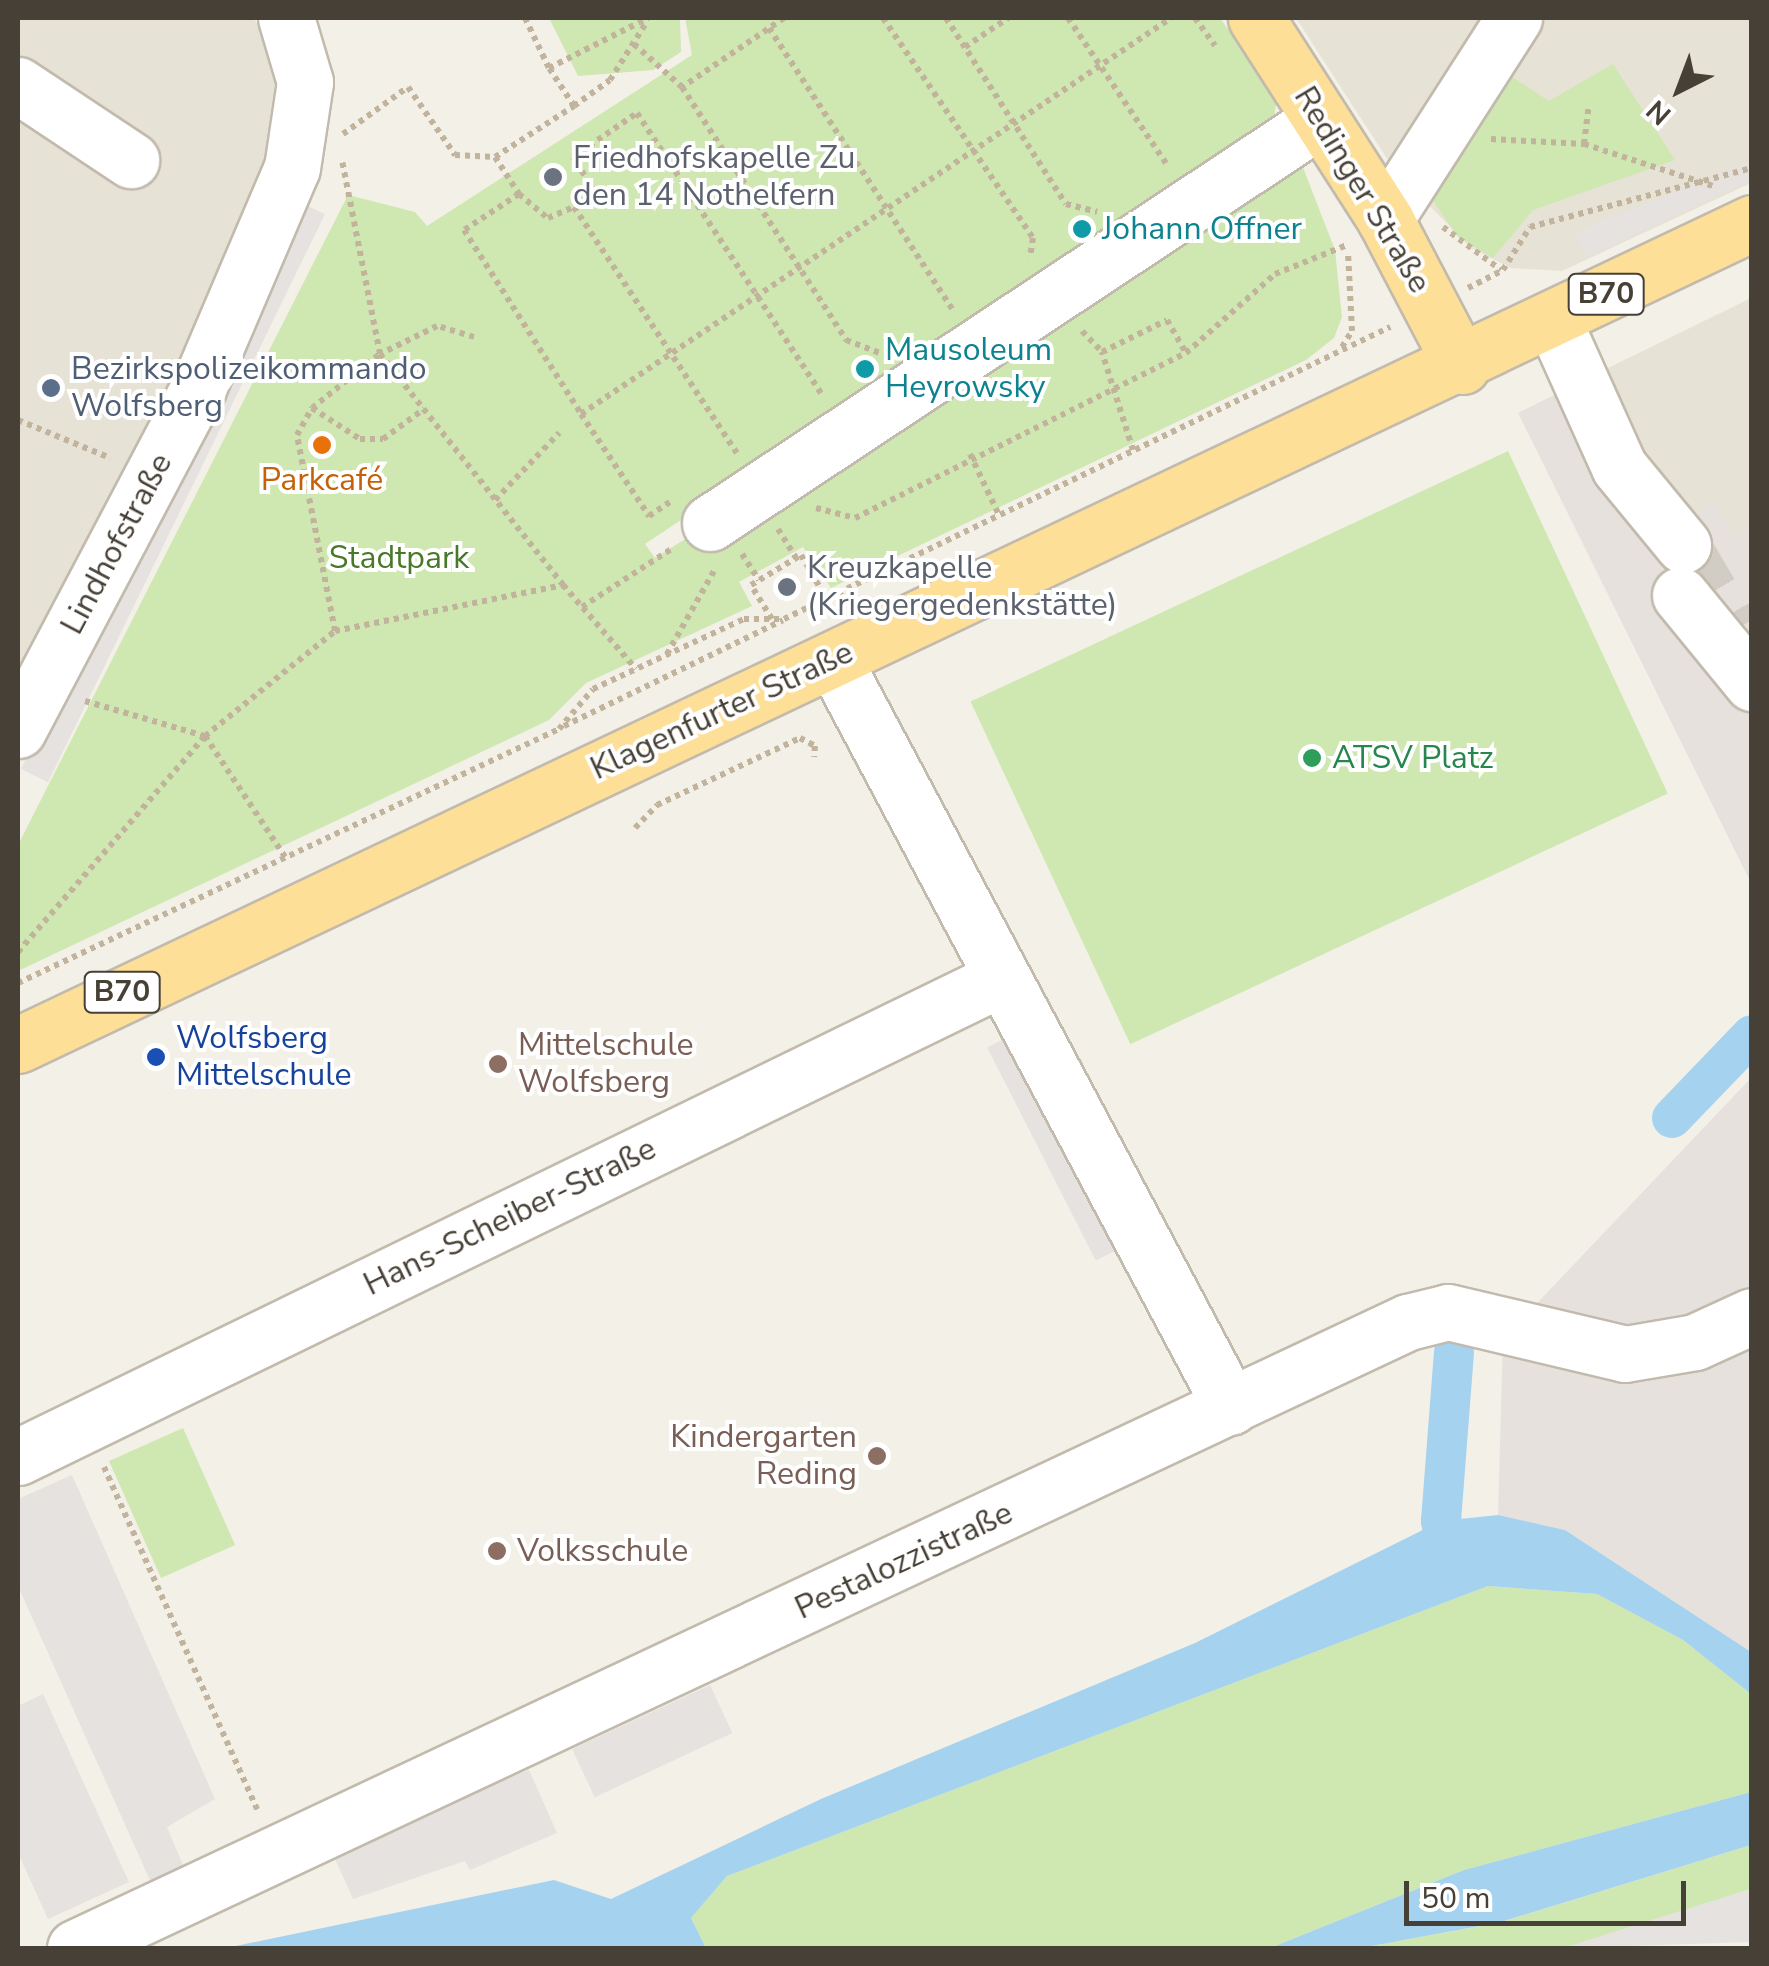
<!DOCTYPE html>
<meta charset="utf-8">
<style>
body{margin:0}
#map{position:relative;width:1769px;height:1966px;overflow:hidden;background:#f3f0e8;font-family:"Nunito Sans",sans-serif}
div>[style]{position:absolute}
.residential>*{inset:0;background:#e7e2d6}
.industrial>*{inset:0;background:#e6e1dc}
.green>*{inset:0;background:#cfe7b1;transform-origin:0 0}
.parking>*{inset:0;background:#e5e2df;transform-origin:0 0}
.water>*{inset:0;background:#a5d2ef}
.canal>*{height:40px;margin:-20px;padding:0 20px;transform-origin:20px;border-radius:20px;background:#a5d2ef}
.minor-tunnel>*{height:55px;margin-top:-27.5px;transform-origin:0;background:repeating-linear-gradient(90deg,#d1cdc4 0 55px,transparent 0 83px)}
.path>*{height:6px;margin-top:-3px;transform-origin:0;background:repeating-linear-gradient(90deg,#c1b39c 0 5px,transparent 0 10px)}
.roads{filter:drop-shadow(2px 0 #c2baad) drop-shadow(-2px 0 #c2baad) drop-shadow(0 2px #c2baad) drop-shadow(0 -2px #c2baad)}
.minor>*{height:55px;margin:-27.5px;padding:0 27.5px;transform-origin:27.5px;border-radius:27.5px;background:#fff}
.major>*{height:55px;margin:-27.5px;padding:0 27.5px;transform-origin:27.5px;border-radius:27.5px;background:#fddf97}
.dots>*{width:28px;height:28px;translate:-50% -50%;box-sizing:border-box;border:5px solid #fff;border-radius:50%}
span{translate:-50% -50%;white-space:nowrap;text-align:center;line-height:1.15;-webkit-text-stroke:8px #fff;paint-order:stroke}
.shield-label span{padding:2px 8px;background:#fff;border:2px solid;border-radius:8px;-webkit-text-stroke-width:0}
.shield-label{font-size:30px;color:#474036;font-weight:700}
.worship-label{font-size:32px;color:#5b616d}
.left{translate:0 -50%;text-align:left}
.street-label{font-size:32px;color:#474036}
.culture-label{font-size:32px;color:#0d838f}
.service-label{font-size:32px;color:#4e5e75}
.food-label{font-size:32px;color:#c56008}
.park-label{font-size:32px;color:#48782a}
.leisure-label{font-size:32px;color:#27864d}
.transit-label{font-size:32px;color:#164399}
.education-label{font-size:32px;color:#785e54}
.right{translate:-100% -50%;text-align:right}
.frame{position:absolute;inset:0;border:20px solid #474036;pointer-events:none}
.north{position:absolute;left:1629px;top:40px;width:100px;height:100px;-webkit-text-stroke:8px #fff;paint-order:stroke;rotate:222deg;font-size:28px;font-weight:700;line-height:40px;text-align:center;color:#474036}
.north::after{content:'';display:block;margin:auto;width:35px;height:45px;background:#474036;clip-path:polygon(50% 0,100% 100%,50% 72%,0 100%)}
.scale{position:absolute;left:1404px;top:1881px;width:282px;height:45px;box-sizing:border-box;border:5px solid #474036;border-top:0;padding-left:12px;font-size:30px;line-height:35px;white-space:nowrap;color:#474036;-webkit-text-stroke:8px #fff;paint-order:stroke}
</style>
<div id="map">
<div class="residential">
<i style="clip-path:polygon(18px 18px,254px 18px,281px 74px,282px 165px,18px 727px)"></i>
<i style="clip-path:polygon(1296px 18px,1751px 18px,1751px 183px,1562px 271px,1511px 268px,1471px 248px,1395px 171px)"></i>
<i style="clip-path:polygon(1751px 298px,1751px 526px,1733px 536px,1677px 522px,1606px 369px)"></i>
</div>
<div class="industrial">
<i style="clip-path:polygon(1606px 369px,1677px 522px,1716px 503px,1732px 535px,1751px 526px,1751px 883px,1518px 413px)"></i>
<i style="clip-path:polygon(1751px 1078px,1751px 1652px,1565px 1530px,1498px 1515px,1503px 1339px)"></i>
</div>
<div class="green">
<i style="clip-path:polygon(549px 18px,680px 18px,681px 52px,653px 70px,578px 76px)"></i>
<i style="clip-path:polygon(685px 18px,1220px 18px,1277px 98px,1273px 125px,645px 544px,655px 558px,1297px 152px,1335px 250px,1342px 317px,1334px 338px,1306px 360px,831px 588px,803px 547px,739px 582px,752px 606px,586px 683px,549px 720px,18px 971px,18px 845px,348px 195px,415px 212px,427px 226px,692px 55px)"></i>
<i style="clip-path:polygon(1613px 64px,1675px 160px,1533px 210px,1493px 258px,1457px 236px,1423px 186px,1500px 69px,1549px 101px)"></i>
<i style="left:1508px;top:451px;width:378px;height:593px;rotate:65deg"></i>
<i style="left:183px;top:1428px;width:128px;height:81px;rotate:66deg"></i>
<i style="clip-path:polygon(1488px 1586px,1597px 1594px,1683px 1640px,1751px 1694px,1751px 1792px,1464px 1870px,1270px 1948px,706px 1948px,691px 1918px,727px 1876px)"></i>
<i style="clip-path:polygon(1751px 1845px,1751px 1889px,1565px 1948px,1361px 1948px,1502px 1922px)"></i>
</div>
<div class="parking">
<i style="clip-path:polygon(1751px 161px,1751px 180px,1586px 257px,1575px 232px)"></i>
<i style="left:298px;top:201px;width:30px;height:632px;rotate:26deg"></i>
<i style="left:1014px;top:1034px;width:239px;height:30px;rotate:63deg"></i>
<i style="clip-path:polygon(72px 1475px,215px 1799px,167px 1827px,185px 1870px,153px 1887px,18px 1586px,18px 1499px)"></i>
<i style="left:710px;top:1685px;width:53px;height:152px;rotate:65deg"></i>
<i style="clip-path:polygon(43px 1694px,129px 1882px,48px 1919px,18px 1853px,18px 1706px)"></i>
<i style="clip-path:polygon(529px 1770px,557px 1833px,470px 1870px,465px 1861px,353px 1899px,332px 1852px)"></i>
<i style="clip-path:polygon(1751px 1889px,1751px 1942px,1565px 1948px,1613px 1932px)"></i>
</div>
<div class="water">
<i style="clip-path:polygon(1498px 1515px,1565px 1530px,1751px 1652px,1751px 1694px,1683px 1640px,1597px 1594px,1488px 1586px,727px 1876px,691px 1918px,706px 1948px,226px 1948px,554px 1880px,611px 1899px,821px 1799px,1195px 1643px,1441px 1521px)"></i>
<i style="clip-path:polygon(1751px 1792px,1751px 1845px,1501px 1922px,1361px 1948px,1270px 1948px,1464px 1870px)"></i>
</div>
<div class="canal">
<i style="left:1672px;top:1118px;width:115px;rotate:-46.1deg"></i>
<i style="left:1449px;top:1565px;width:45px;rotate:-100.3deg"></i>
<i style="left:1441px;top:1521px;width:169px;rotate:-85.6deg"></i>
</div>
<div class="minor-tunnel">
<i style="left:1683px;top:545px;width:99px;rotate:59.8deg"></i>
</div>
<div class="path">
<i style="left:525px;top:18px;width:55px;rotate:64.4deg"></i>
<i style="left:784px;top:18px;width:123px;rotate:145.9deg"></i>
<i style="left:682px;top:87px;width:302px;rotate:57deg"></i>
<i style="left:846px;top:340px;width:40px;rotate:21deg"></i>
<i style="left:883px;top:18px;width:266px;rotate:55.7deg"></i>
<i style="left:1033px;top:238px;width:20px;rotate:99deg"></i>
<i style="left:946px;top:18px;width:221px;rotate:57.2deg"></i>
<i style="left:1066px;top:204px;width:32px;rotate:14deg"></i>
<i style="left:1068px;top:18px;width:179px;rotate:56deg"></i>
<i style="left:1195px;top:18px;width:34px;rotate:54deg"></i>
<i style="left:769px;top:28px;width:339px;rotate:56.9deg"></i>
<i style="left:634px;top:44px;width:64px;rotate:41.9deg"></i>
<i style="left:965px;top:47px;width:52px;rotate:-34deg"></i>
<i style="left:574px;top:106px;width:44px;rotate:-35.8deg"></i>
<i style="left:610px;top:80px;width:67px;rotate:-57.7deg"></i>
<i style="left:343px;top:134px;width:80px;rotate:-35.9deg"></i>
<i style="left:408px;top:87px;width:83px;rotate:55.3deg"></i>
<i style="left:455px;top:155px;width:40px;rotate:2.9deg"></i>
<i style="left:495px;top:157px;width:94px;rotate:-32.8deg"></i>
<i style="left:574px;top:106px;width:45px;rotate:-123.3deg"></i>
<i style="left:549px;top:68px;width:111px;rotate:-26.8deg"></i>
<i style="left:1491px;top:139px;width:93px;rotate:3.1deg"></i>
<i style="left:1584px;top:144px;width:136px;rotate:18deg"></i>
<i style="left:1584px;top:144px;width:39px;rotate:-83deg"></i>
<i style="left:495px;top:157px;width:44px;rotate:57deg"></i>
<i style="left:519px;top:194px;width:66px;rotate:146.8deg"></i>
<i style="left:464px;top:230px;width:218px;rotate:57.5deg"></i>
<i style="left:581px;top:414px;width:711px;rotate:-33.87deg"></i>
<i style="left:519px;top:194px;width:38px;rotate:40deg"></i>
<i style="left:548px;top:218px;width:28px;rotate:-23deg"></i>
<i style="left:574px;top:207px;width:26px;rotate:-36deg"></i>
<i style="left:595px;top:192px;width:41px;rotate:-122.2deg"></i>
<i style="left:573px;top:157px;width:78px;rotate:-34.5deg"></i>
<i style="left:637px;top:113px;width:339px;rotate:56.7deg"></i>
<i style="left:574px;top:207px;width:295px;rotate:56.5deg"></i>
<i style="left:1443px;top:227px;width:72px;rotate:36.6deg"></i>
<i style="left:1503px;top:270px;width:51px;rotate:-57.9deg"></i>
<i style="left:1530px;top:227px;width:230px;rotate:-14.9deg"></i>
<i style="left:1468px;top:288px;width:39px;rotate:-27deg"></i>
<i style="left:1082px;top:331px;width:29px;rotate:46deg"></i>
<i style="left:474px;top:337px;width:39px;rotate:-163deg"></i>
<i style="left:437px;top:326px;width:64px;rotate:153.8deg"></i>
<i style="left:380px;top:354px;width:295px;rotate:51.6deg"></i>
<i style="left:1342px;top:347px;width:19px;rotate:-58deg"></i>
<i style="left:1352px;top:331px;width:78px;rotate:-92.9deg"></i>
<i style="left:312px;top:408px;width:57px;rotate:32.9deg"></i>
<i style="left:360px;top:439px;width:23px"></i>
<i style="left:383px;top:439px;width:51px;rotate:-36.2deg"></i>
<i style="left:581px;top:414px;width:123px;rotate:56.3deg"></i>
<i style="left:649px;top:516px;width:25px;rotate:-34deg"></i>
<i style="left:18px;top:420px;width:100px;rotate:22.4deg"></i>
<i style="left:1133px;top:450px;width:103px;rotate:-107.6deg"></i>
<i style="left:1102px;top:352px;width:72px;rotate:-26.2deg"></i>
<i style="left:1167px;top:320px;width:38px;rotate:60deg"></i>
<i style="left:970px;top:454px;width:65px;rotate:64.6deg"></i>
<i style="left:495px;top:500px;width:93px;rotate:-46.3deg"></i>
<i style="left:816px;top:508px;width:40px;rotate:14.4deg"></i>
<i style="left:855px;top:518px;width:370px;rotate:-26.5deg"></i>
<i style="left:1186px;top:353px;width:119px;rotate:-41.6deg"></i>
<i style="left:1275px;top:274px;width:78px;rotate:-21.9deg"></i>
<i style="left:778px;top:529px;width:34px;rotate:58deg"></i>
<i style="left:742px;top:554px;width:31px;rotate:57deg"></i>
<i style="left:582px;top:607px;width:108px;rotate:-33deg"></i>
<i style="left:772px;top:619px;width:40px;rotate:-122deg"></i>
<i style="left:751px;top:585px;width:58px;rotate:-31deg"></i>
<i style="left:801px;top:555px;width:50px;rotate:59.8deg"></i>
<i style="left:335px;top:631px;width:200px;rotate:-101deg"></i>
<i style="left:297px;top:435px;width:31px;rotate:-61deg"></i>
<i style="left:312px;top:408px;width:87px;rotate:-38.5deg"></i>
<i style="left:380px;top:354px;width:198px;rotate:-101.1deg"></i>
<i style="left:667px;top:654px;width:98px;rotate:-60.5deg"></i>
<i style="left:85px;top:701px;width:125px;rotate:16.3deg"></i>
<i style="left:205px;top:736px;width:145px;rotate:56.5deg"></i>
<i style="left:564px;top:726px;width:243px;rotate:-25.8deg"></i>
<i style="left:635px;top:828px;width:32px;rotate:-46deg"></i>
<i style="left:657px;top:805px;width:158px;rotate:-25.1deg"></i>
<i style="left:800px;top:738px;width:17px;rotate:28deg"></i>
<i style="left:815px;top:746px;width:11px;rotate:95deg"></i>
<i style="left:18px;top:952px;width:286px;rotate:-49.1deg"></i>
<i style="left:205px;top:736px;width:167px;rotate:-38.9deg"></i>
<i style="left:335px;top:631px;width:233px;rotate:-11.4deg"></i>
<i style="left:563px;top:585px;width:111px;rotate:49deg"></i>
<i style="left:18px;top:983px;width:598px;rotate:-25.15deg"></i>
<i style="left:559px;top:729px;width:52px;rotate:-49.6deg"></i>
<i style="left:593px;top:689px;width:166px;rotate:-24.9deg"></i>
<i style="left:744px;top:619px;width:40px"></i>
<i style="left:784px;top:619px;width:673px;rotate:-25.73deg"></i>
<i style="left:104px;top:1467px;width:377px;rotate:65.9deg"></i>
</div>
<div class="roads">
<div class="minor">
<i style="left:18px;top:85px;width:136px;rotate:33.6deg"></i>
<i style="left:1385px;top:219px;width:239px;rotate:-57.3deg"></i>
<i style="left:1553px;top:320px;width:161px;rotate:65.8deg"></i>
<i style="left:1619px;top:467px;width:101px;rotate:50.6deg"></i>
<i style="left:710px;top:523px;width:732px;rotate:-33.47deg"></i>
<i style="left:1680px;top:595px;width:114px;rotate:50.7deg"></i>
<i style="left:833px;top:659px;width:847px;rotate:61.98deg"></i>
<i style="left:18px;top:730px;width:386px;rotate:-62.2deg"></i>
<i style="left:198px;top:388px;width:239px;rotate:-66.9deg"></i>
<i style="left:292px;top:168px;width:87px;rotate:-81.4deg"></i>
<i style="left:305px;top:82px;width:67px;rotate:-106.5deg"></i>
<i style="left:18px;top:1457px;width:1094px;rotate:-25.96deg"></i>
<i style="left:75px;top:1948px;width:1473px;rotate:-25.16deg"></i>
<i style="left:1408px;top:1322px;width:41px;rotate:-14deg"></i>
<i style="left:1448px;top:1312px;width:182px;rotate:13.3deg"></i>
<i style="left:1625px;top:1354px;width:71px;rotate:-9.7deg"></i>
<i style="left:1695px;top:1342px;width:63px;rotate:-24.5deg"></i>
</div>
<div class="major">
<i style="left:1256px;top:18px;width:239px;rotate:57.3deg"></i>
<i style="left:1385px;top:219px;width:166px;rotate:62.4deg"></i>
<i style="left:18px;top:1045px;width:1919px;rotate:-25.36deg"></i>
</div>
</div>
<div class="dots">
<i style="left:553px;top:177px;background:#6b7280"></i>
<i style="left:1082px;top:229px;background:#0f9aa8"></i>
<i style="left:865px;top:369px;background:#0f9aa8"></i>
<i style="left:51px;top:388px;background:#5c6f8a"></i>
<i style="left:322px;top:445px;background:#e8710a"></i>
<i style="left:787px;top:587px;background:#6b7280"></i>
<i style="left:1312px;top:758px;background:#2e9e5b"></i>
<i style="left:156px;top:1057px;background:#1a4fb4"></i>
<i style="left:498px;top:1064px;background:#8d6e63"></i>
<i style="left:877px;top:1456px;background:#8d6e63"></i>
<i style="left:497px;top:1551px;background:#8d6e63"></i>
</div>
<div class="shield-label">
<span style="left:1606px;top:294px">B70</span>
<span style="left:122px;top:992px">B70</span>
</div>
<div class="worship-label">
<span class="left" style="left:573px;top:177px">Friedhofskapelle Zu<br>den 14 Nothelfern</span>
<span class="left" style="left:807px;top:587px">Kreuzkapelle<br>(Kriegergedenkstätte)</span>
</div>
<div class="street-label">
<span style="left:1362px;top:190px;rotate:59deg">Redinger Straße</span>
<span style="left:117px;top:544px;rotate:-62deg">Lindhofstraße</span>
<span style="left:722px;top:711px;rotate:-25deg">Klagenfurter Straße</span>
<span style="left:510px;top:1217px;rotate:-26deg">Hans-Scheiber-Straße</span>
<span style="left:904px;top:1561px;rotate:-25deg">Pestalozzistraße</span>
</div>
<div class="culture-label">
<span class="left" style="left:1102px;top:229px">Johann Offner</span>
<span class="left" style="left:885px;top:369px">Mausoleum<br>Heyrowsky</span>
</div>
<div class="service-label">
<span class="left" style="left:71px;top:388px">Bezirkspolizeikommando<br>Wolfsberg</span>
</div>
<div class="food-label">
<span style="left:322px;top:480px">Parkcafé</span>
</div>
<div class="park-label">
<span style="left:399px;top:558px">Stadtpark</span>
</div>
<div class="leisure-label">
<span class="left" style="left:1332px;top:758px">ATSV Platz</span>
</div>
<div class="transit-label">
<span class="left" style="left:176px;top:1057px">Wolfsberg<br>Mittelschule</span>
</div>
<div class="education-label">
<span class="left" style="left:518px;top:1064px">Mittelschule<br>Wolfsberg</span>
<span class="right" style="left:857px;top:1456px">Kindergarten<br>Reding</span>
<span class="left" style="left:517px;top:1551px">Volksschule</span>
</div>
<div class="frame"></div>
<div class="north">N</div>
<div class="scale">50 m</div>
</div>
